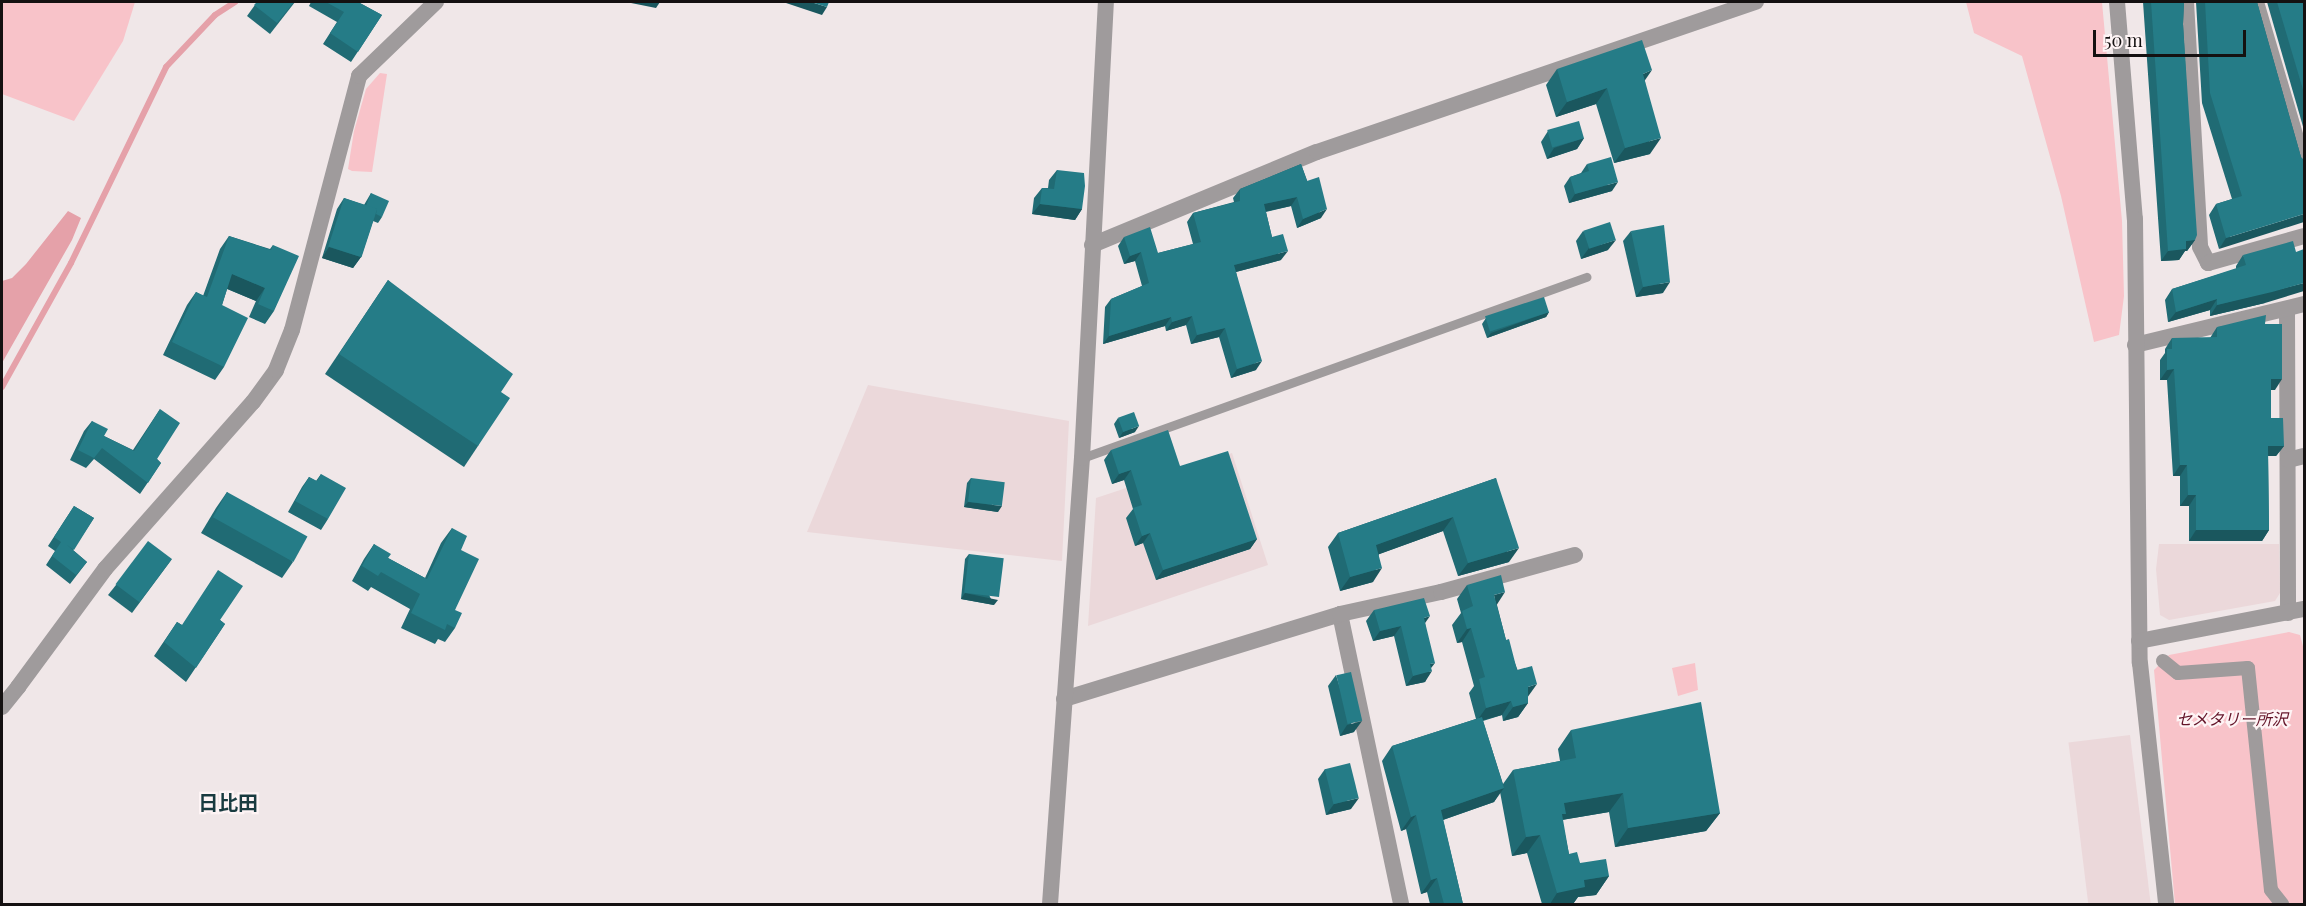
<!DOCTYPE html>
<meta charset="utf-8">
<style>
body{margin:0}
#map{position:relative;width:2306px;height:906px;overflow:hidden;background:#f0e7e8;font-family:"Playfair Display","Noto Sans JP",serif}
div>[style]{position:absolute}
.built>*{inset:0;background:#ebd8da;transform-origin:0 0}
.green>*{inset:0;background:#f8c3c9}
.water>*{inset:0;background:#e5a1a9}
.stream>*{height:6px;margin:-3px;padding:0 3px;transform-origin:3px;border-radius:3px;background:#e5a1a9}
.service>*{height:9px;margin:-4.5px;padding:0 4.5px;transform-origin:4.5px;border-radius:4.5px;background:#9f9b9c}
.pedestrian>*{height:14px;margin:-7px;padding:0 7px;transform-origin:7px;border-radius:7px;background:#9f9b9c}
.minor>*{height:16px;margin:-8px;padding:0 8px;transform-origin:8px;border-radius:8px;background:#9f9b9c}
.tertiary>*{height:16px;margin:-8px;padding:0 8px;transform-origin:8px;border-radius:8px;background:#9f9b9c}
.wall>*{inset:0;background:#206b74}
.shaded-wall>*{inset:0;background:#1a575e}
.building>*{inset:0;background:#257c87;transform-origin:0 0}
span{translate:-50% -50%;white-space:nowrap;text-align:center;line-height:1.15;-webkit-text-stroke:4.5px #fef4f5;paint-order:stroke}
.park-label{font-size:16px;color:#631428;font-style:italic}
.quarter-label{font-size:20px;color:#193b40;font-weight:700}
.frame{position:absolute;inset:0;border:3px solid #141111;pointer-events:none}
.scale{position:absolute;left:2093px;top:30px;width:153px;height:27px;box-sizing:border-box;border:3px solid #141111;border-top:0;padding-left:8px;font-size:18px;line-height:21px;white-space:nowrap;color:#141111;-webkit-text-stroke:4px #fef4f5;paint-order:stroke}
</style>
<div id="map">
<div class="built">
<i style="clip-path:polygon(868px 385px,1069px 421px,1062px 561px,807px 532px)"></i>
<i style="clip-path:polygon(1232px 453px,1268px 565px,1088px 626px,1096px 498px)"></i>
<i style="clip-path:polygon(2159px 544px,2279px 544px,2280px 593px,2275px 601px,2169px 620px,2160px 615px,2156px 569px)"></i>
<i style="left:2130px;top:735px;width:170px;height:62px;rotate:83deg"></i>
</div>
<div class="green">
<i style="clip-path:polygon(2px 2px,135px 2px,123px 41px,74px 121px,2px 94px)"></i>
<i style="clip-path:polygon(1966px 2px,2102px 2px,2122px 221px,2124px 296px,2119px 335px,2094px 342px,2061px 196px,2022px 56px,1974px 33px)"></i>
<i style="clip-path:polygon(380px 73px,387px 74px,372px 172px,352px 171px,348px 169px,354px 131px,366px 89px)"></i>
<i style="clip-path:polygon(2289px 632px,2300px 635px,2304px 650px,2304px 904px,2175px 904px,2154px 670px,2169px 655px)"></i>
<i style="clip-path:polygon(1695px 663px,1698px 690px,1678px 696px,1672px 668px)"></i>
</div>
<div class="water">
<i style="clip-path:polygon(68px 211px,81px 218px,72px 240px,2px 363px,2px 281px,12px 278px,26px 264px)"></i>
</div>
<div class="stream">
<i style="left:2px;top:387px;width:142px;rotate:-60.9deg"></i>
<i style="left:71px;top:263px;width:218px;rotate:-64.1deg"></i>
<i style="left:166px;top:67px;width:71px;rotate:-46.7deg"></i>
<i style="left:215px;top:15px;width:24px;rotate:-33deg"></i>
</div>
<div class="service">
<i style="left:1082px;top:458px;width:536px;rotate:-19.75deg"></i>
</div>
<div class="pedestrian">
<i style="left:2163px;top:661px;width:19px;rotate:39deg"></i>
<i style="left:2178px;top:673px;width:70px;rotate:-4.1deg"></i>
<i style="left:2248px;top:668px;width:223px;rotate:84.1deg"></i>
<i style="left:2271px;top:890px;width:18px;rotate:52deg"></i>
</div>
<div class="minor">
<i style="left:2186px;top:2px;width:245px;rotate:86.7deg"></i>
<i style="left:2200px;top:247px;width:18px;rotate:63deg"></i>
<i style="left:2208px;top:263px;width:100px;rotate:-15.7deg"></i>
<i style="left:2256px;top:2px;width:170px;rotate:73.6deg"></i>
<i style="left:1092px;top:245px;width:243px;rotate:-22.5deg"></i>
<i style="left:1317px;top:152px;width:464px;rotate:-18.9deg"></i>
<i style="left:2287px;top:309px;width:304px;rotate:89.8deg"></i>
<i style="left:2135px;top:345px;width:174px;rotate:-13.6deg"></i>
<i style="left:2288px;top:460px;width:16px;rotate:-14deg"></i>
<i style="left:1340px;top:614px;width:296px;rotate:78.1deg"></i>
<i style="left:1064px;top:699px;width:289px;rotate:-17.1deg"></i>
<i style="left:1340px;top:614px;width:103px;rotate:-12.3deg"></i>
<i style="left:1441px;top:592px;width:139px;rotate:-15.4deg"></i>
<i style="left:2px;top:707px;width:26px;rotate:-51deg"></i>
</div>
<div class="tertiary">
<i style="left:2117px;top:2px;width:218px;rotate:85.3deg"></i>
<i style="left:2135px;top:219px;width:444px;rotate:89.4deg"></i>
<i style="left:2140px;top:663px;width:242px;rotate:83.8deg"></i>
<i style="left:2139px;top:641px;width:168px;rotate:-11deg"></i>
<i style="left:18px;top:687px;width:147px;rotate:-53.6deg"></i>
<i style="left:105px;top:569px;width:223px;rotate:-48.5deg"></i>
<i style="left:253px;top:402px;width:39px;rotate:-54deg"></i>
<i style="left:276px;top:370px;width:43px;rotate:-68.2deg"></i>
<i style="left:292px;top:330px;width:263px;rotate:-75.2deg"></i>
<i style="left:359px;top:76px;width:107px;rotate:-43.9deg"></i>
<i style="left:1050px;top:904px;width:447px;rotate:-85.9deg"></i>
<i style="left:1082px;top:458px;width:457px;rotate:-87deg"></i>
</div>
<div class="wall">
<i style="clip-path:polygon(257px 2px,295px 2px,270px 34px,247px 16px)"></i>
<i style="clip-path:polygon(311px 2px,358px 2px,382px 15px,351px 62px,323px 44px,337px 22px,309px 6px)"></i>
<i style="clip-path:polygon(2143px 2px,2184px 2px,2183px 24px,2195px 240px,2187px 251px,2185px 251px,2179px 260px,2161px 261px)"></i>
<i style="clip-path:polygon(2196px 2px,2257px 2px,2301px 157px,2219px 249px,2209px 215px,2216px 204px,2232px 199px,2202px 103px)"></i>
<i style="clip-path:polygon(2267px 2px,2304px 2px,2304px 130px)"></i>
<i style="clip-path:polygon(1557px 69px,1645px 81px,1650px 154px,1614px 163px,1596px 104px,1556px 117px,1546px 85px)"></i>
<i style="clip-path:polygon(1548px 131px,1584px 138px,1577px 149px,1547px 159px,1541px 142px)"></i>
<i style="clip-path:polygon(1301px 164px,1321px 218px,1297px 228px,1291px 206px,1266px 212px,1272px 237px,1281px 260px,1236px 272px,1256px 370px,1231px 378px,1219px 337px,1191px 344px,1186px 325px,1166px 331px,1165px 326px,1103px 344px,1105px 307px,1111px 299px,1142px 286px,1135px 261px,1124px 264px,1118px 246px,1124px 237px,1158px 253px,1193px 244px,1187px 222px,1193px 213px,1234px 202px,1233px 198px,1240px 189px)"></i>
<i style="clip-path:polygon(1587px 164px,1612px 191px,1569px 203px,1564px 186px,1570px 177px,1581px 173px)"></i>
<i style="clip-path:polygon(1057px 170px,1082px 209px,1075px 220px,1032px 214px,1034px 198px,1042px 188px,1048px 188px,1049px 180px)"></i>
<i style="clip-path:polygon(371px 193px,382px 217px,378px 223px,373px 221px,361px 257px,353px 268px,322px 258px,337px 209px,344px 198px,364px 205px)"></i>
<i style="clip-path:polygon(1583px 231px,1608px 250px,1581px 259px,1576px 241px)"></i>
<i style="clip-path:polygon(1631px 231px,1663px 293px,1636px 297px,1623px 241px)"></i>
<i style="clip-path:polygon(229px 236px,270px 249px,273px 245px,274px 311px,265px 324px,249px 317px,256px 301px,227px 289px,222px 305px,224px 367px,215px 380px,163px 355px,187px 305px,196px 292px,203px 296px,220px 249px)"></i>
<i style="clip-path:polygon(2243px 255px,2265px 303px,2210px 316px,2210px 310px,2168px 322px,2165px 300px,2172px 289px,2236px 269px,2236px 266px)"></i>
<i style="clip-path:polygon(388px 280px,501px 392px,478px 446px,464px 467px,325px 374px)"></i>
<i style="clip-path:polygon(1549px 312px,1546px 317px,1487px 338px,1482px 324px,1486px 318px)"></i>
<i style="clip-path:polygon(2265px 324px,2275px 390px,2271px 390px,2271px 418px,2284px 446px,2276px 456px,2268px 456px,2269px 530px,2262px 541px,2189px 541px,2189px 506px,2180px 506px,2180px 476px,2173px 476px,2167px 380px,2160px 380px,2160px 360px,2165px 353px,2165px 349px,2172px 338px,2210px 338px,2217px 327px)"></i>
<i style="clip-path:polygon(160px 409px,157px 459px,161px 463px,140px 494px,94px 459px,86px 468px,70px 460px,84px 431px,92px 421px,104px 436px,133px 450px)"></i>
<i style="clip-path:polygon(1118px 418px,1135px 432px,1119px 438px,1114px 424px)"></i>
<i style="clip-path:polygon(1111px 450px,1180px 466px,1257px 539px,1250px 549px,1156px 580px,1143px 543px,1135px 546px,1126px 518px,1133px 509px,1124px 480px,1112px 484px,1104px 460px)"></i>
<i style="clip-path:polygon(321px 474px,328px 519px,321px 530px,288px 512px,302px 487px,309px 477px,316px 481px)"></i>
<i style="clip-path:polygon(971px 478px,998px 512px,964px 507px,967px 483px)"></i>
<i style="clip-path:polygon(1496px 478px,1509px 562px,1458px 576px,1443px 531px,1379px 554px,1373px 582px,1340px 591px,1328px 547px,1338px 533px)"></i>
<i style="clip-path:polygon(227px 492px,293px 562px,282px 578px,201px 533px,216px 508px)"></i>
<i style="clip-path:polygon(74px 506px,94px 518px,73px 550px,87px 562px,70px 584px,46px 565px,55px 551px,48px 546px)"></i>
<i style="clip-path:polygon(452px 528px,461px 550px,455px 610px,455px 628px,445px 642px,438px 639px,435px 644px,401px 628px,410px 609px,371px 587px,368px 591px,352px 581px,364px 559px,374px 544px,388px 558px,425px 578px,441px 543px)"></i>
<i style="clip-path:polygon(969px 554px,994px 605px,961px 599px,965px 559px)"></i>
<i style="clip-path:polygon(172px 559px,132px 613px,108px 595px,116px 585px)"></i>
<i style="clip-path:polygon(1467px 585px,1497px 605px,1506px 640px,1528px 697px,1528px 703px,1518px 717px,1503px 721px,1502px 715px,1483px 721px,1503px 784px,1513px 770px,1560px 761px,1558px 749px,1571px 730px,1720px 813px,1706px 831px,1615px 847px,1609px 812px,1562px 820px,1569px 854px,1580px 863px,1609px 876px,1596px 895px,1578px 897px,1573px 904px,1542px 904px,1527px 853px,1512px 856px,1500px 792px,1494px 802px,1443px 820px,1463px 904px,1430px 904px,1427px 892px,1421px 894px,1406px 829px,1401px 831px,1382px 761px,1392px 746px,1476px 719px,1469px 693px,1474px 686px,1462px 642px,1457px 643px,1452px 625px,1461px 613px,1457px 599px)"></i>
<i style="clip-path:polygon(1374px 610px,1425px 623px,1431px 668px,1425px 682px,1406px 686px,1394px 636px,1373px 641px,1366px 621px)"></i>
<i style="clip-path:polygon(220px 620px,225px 624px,186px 682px,154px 656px,177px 622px,182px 625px)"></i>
<i style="clip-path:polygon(1336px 675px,1354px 732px,1340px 736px,1328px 686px)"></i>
<i style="clip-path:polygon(1325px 769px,1351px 809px,1326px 815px,1318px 779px)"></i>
</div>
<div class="shaded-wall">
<i style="clip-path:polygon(626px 2px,660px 2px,656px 8px)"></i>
<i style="clip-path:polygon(783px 2px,811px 2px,827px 7px,822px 15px)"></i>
<i style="clip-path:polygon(1652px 70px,1641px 86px,1643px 74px)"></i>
<i style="clip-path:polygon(1607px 88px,1596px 104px,1556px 117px,1567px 102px)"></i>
<i style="clip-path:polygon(1584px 138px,1577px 149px,1547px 159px,1554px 148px)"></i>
<i style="clip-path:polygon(1661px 138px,1650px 154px,1614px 163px,1625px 148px)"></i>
<i style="clip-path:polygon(1618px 182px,1612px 191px,1569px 203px,1575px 194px)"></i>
<i style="clip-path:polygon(1297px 197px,1291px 206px,1258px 213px,1264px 204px)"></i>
<i style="clip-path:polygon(1040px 204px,1082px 209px,1075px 220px,1032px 214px)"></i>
<i style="clip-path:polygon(1327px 209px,1321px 218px,1297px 228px,1303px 219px)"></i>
<i style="clip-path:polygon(2304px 214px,2304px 222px,2219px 249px,2226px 238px)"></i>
<i style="clip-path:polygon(1616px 240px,1608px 250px,1581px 259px,1589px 248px)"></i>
<i style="clip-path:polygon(2195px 240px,2187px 251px,2185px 251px,2179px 260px,2161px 261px,2168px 251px,2186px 241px)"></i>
<i style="clip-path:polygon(329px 247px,361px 257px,353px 268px,322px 258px)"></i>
<i style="clip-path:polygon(1288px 251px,1281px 260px,1228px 274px,1234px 265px)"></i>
<i style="clip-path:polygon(1141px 252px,1135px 261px,1124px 264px,1130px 256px)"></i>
<i style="clip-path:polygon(232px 274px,265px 288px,256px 301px,223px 287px)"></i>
<i style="clip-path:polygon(1670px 282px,1663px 293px,1636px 297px,1643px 287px)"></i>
<i style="clip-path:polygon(2304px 283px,2304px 291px,2265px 303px,2210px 316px,2217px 305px)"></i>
<i style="clip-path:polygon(2217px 299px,2210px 310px,2168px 322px,2176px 312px)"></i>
<i style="clip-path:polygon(1549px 312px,1546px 317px,1487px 338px,1491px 333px)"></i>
<i style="clip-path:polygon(1192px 316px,1186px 325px,1166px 331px,1172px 322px)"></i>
<i style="clip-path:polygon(1171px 317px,1165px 326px,1103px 344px,1109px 336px)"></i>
<i style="clip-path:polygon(1225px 328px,1219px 337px,1191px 344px,1197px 335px)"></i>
<i style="clip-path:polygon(1262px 361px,1256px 370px,1231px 378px,1237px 369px)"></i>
<i style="clip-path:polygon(2174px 369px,2167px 380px,2160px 380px,2167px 370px)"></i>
<i style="clip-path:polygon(2271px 379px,2282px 379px,2275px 390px,2264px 390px)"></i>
<i style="clip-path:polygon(1139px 426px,1135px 432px,1119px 438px,1123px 432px)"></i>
<i style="clip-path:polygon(2268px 446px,2284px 446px,2276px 456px,2261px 456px)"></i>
<i style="clip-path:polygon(2180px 465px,2187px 465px,2180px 476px,2173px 476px)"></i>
<i style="clip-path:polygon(1131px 470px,1124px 480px,1112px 484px,1119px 474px)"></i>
<i style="clip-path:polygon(2188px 495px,2196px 495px,2189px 506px,2180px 506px)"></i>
<i style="clip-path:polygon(968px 502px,1002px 506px,998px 512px,964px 507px)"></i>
<i style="clip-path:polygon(1453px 517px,1443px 531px,1366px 559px,1376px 545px)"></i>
<i style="clip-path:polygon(2196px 530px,2269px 530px,2262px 541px,2189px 541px)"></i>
<i style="clip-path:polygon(1150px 533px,1143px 543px,1135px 546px,1142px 536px)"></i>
<i style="clip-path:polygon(1257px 539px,1250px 549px,1156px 580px,1163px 570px)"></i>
<i style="clip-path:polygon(1519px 548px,1509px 562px,1458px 576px,1468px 563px)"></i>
<i style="clip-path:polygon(1382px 568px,1373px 582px,1340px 591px,1350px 577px)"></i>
<i style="clip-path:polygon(1505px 592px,1496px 606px,1494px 595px)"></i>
<i style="clip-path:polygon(965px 593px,998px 600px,994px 605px,961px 599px)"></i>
<i style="clip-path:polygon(1430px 616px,1423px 626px,1424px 618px)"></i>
<i style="clip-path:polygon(1401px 626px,1394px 636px,1373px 641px,1380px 631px)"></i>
<i style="clip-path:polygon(1471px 628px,1462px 642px,1457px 643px,1467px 629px)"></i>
<i style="clip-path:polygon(1435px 663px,1428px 672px,1432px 671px,1425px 682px,1406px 686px,1413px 676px,1430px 664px)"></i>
<i style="clip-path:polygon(1537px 684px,1527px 698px,1528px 687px)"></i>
<i style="clip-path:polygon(1511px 701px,1502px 715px,1476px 722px,1486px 708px)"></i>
<i style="clip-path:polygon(1528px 703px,1518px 717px,1503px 721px,1513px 707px)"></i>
<i style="clip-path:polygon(1362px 721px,1354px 732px,1340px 736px,1347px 725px)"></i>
<i style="clip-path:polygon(1504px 788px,1494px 802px,1431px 824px,1441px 810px)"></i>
<i style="clip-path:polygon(1623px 793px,1609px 812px,1561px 820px,1553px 832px,1564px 803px)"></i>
<i style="clip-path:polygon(1359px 798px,1351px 809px,1326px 815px,1334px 804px)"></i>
<i style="clip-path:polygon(1720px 813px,1706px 831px,1615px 847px,1628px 828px)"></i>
<i style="clip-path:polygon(1416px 815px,1406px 829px,1401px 831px,1411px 817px)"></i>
<i style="clip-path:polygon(1540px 835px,1527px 853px,1512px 856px,1526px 837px)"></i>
<i style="clip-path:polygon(1609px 876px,1596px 895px,1578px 897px,1573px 904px,1550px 904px,1557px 893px,1584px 880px)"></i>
<i style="clip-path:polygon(1437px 878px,1427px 892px,1421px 894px,1431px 880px)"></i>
</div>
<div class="building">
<i style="clip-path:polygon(257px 2px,294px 2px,277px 23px,254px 5px)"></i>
<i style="clip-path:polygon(326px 2px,358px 2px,382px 15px,358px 52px,330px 33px,344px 12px)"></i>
<i style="clip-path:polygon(811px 2px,829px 2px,827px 7px)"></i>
<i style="clip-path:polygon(2151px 2px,2184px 2px,2183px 24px,2197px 235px,2195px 240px,2186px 241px,2186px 249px,2168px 251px)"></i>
<i style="clip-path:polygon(2205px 2px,2257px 2px,2301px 157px,2304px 160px,2304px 214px,2226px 238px,2216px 204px,2242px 196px,2210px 93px)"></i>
<i style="clip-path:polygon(2277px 2px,2304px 2px,2304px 93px)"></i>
<i style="clip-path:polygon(1642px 40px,1652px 70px,1643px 74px,1661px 138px,1625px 148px,1607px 88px,1567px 102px,1557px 69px)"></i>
<i style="left:1579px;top:121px;width:18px;height:33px;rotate:74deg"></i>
<i style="clip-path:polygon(1611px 157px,1618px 182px,1575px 194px,1570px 177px,1589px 171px,1587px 164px)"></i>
<i style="clip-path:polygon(1301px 164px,1307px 181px,1319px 177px,1327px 209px,1303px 219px,1297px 197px,1264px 204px,1272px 237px,1283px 234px,1288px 251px,1234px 265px,1262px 361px,1237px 369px,1225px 328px,1197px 335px,1192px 316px,1172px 322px,1171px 317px,1109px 336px,1111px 299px,1149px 283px,1141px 252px,1130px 256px,1124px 237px,1150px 227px,1158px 253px,1201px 242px,1193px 213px,1240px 201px,1240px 189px)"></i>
<i style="clip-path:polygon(1057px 170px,1084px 173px,1085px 186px,1082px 209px,1040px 204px,1042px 188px,1054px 189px)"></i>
<i style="clip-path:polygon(371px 193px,389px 201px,382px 217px,376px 214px,377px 209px,366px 206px)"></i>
<i style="left:344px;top:198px;width:35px;height:51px;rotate:18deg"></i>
<i style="left:1610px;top:222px;width:19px;height:28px;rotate:72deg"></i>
<i style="clip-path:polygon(1664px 225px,1670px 282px,1643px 287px,1631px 231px)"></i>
<i style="clip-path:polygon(229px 236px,271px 250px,273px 245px,299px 256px,274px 311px,258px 304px,265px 288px,232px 274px,222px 305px,248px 318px,224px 367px,172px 342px,196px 292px,207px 297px)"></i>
<i style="clip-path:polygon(2293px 241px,2296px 252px,2304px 249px,2304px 283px,2272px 292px,2217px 305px,2217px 299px,2176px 312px,2172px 289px,2246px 265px,2243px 255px)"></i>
<i style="clip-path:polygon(388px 280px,513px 374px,501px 392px,510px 398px,478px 446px,339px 354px)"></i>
<i style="left:1544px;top:297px;width:16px;height:62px;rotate:72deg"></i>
<i style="clip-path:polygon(2266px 315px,2265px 324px,2282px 324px,2282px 379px,2271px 379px,2271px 418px,2283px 418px,2284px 446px,2268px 446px,2269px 530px,2196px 530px,2196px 495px,2188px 495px,2187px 465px,2180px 465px,2174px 369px,2167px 370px,2167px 349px,2172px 349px,2172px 338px,2217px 337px,2217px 327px)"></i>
<i style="clip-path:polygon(160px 409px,180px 423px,157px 459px,161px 463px,148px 483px,102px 448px,94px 458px,78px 450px,92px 421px,108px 429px,104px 436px,134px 451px)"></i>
<i style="left:1134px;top:412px;width:15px;height:17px;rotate:70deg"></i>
<i style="clip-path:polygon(1168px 430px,1180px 466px,1228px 451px,1257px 539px,1163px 570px,1150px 533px,1142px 536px,1133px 508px,1142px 505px,1131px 470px,1119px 474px,1111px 450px)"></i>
<i style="clip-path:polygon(321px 474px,346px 488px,328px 519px,295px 501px,309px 477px,317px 481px)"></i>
<i style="left:971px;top:478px;width:34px;height:24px;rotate:7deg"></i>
<i style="clip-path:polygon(1496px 478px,1519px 548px,1468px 563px,1453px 517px,1376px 545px,1382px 568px,1350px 577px,1338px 533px)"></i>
<i style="left:227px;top:492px;width:92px;height:29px;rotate:29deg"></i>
<i style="clip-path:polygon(74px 506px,94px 518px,74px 550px,67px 545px,87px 562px,76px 575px,52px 556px,61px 542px,54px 537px)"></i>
<i style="clip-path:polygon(452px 528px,467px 536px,461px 550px,479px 559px,455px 610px,462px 613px,455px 628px,447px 624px,445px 630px,411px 613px,420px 594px,381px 572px,378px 576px,362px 566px,374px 544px,391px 554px,388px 558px,427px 579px)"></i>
<i style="left:148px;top:541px;width:30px;height:54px;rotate:37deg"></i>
<i style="left:969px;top:554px;width:35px;height:39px;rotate:7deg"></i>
<i style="clip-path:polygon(218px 570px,243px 586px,220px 620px,225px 624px,196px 668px,164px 642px,177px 622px,182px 625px)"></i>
<i style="clip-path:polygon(1501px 575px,1505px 592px,1494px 595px,1506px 640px,1509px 639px,1517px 670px,1532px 666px,1537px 684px,1528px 687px,1528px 703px,1513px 707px,1511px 701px,1486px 708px,1479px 679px,1485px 677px,1471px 628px,1467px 629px,1462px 611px,1473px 606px,1467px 585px)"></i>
<i style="clip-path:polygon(1424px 598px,1430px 616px,1424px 618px,1435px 663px,1430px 664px,1432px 671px,1413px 676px,1401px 626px,1380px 631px,1374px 610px)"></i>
<i style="left:1351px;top:672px;width:50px;height:15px;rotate:77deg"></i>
<i style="clip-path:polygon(1701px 702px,1720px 813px,1628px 828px,1623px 793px,1564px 803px,1566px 814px,1562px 814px,1569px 854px,1577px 852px,1580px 863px,1606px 859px,1609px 876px,1584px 880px,1585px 887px,1557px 893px,1540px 835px,1526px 837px,1513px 770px,1576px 758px,1571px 730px)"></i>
<i style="clip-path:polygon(1482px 717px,1504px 788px,1441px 810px,1463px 904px,1444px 904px,1437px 878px,1431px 880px,1416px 815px,1411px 817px,1392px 746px)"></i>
<i style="left:1350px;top:763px;width:36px;height:26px;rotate:76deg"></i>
</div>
<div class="park-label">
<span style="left:2232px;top:719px">セメタリー所沢</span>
</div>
<div class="quarter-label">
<span style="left:228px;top:801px">日比田</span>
</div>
<div class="frame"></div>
<div class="scale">50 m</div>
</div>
